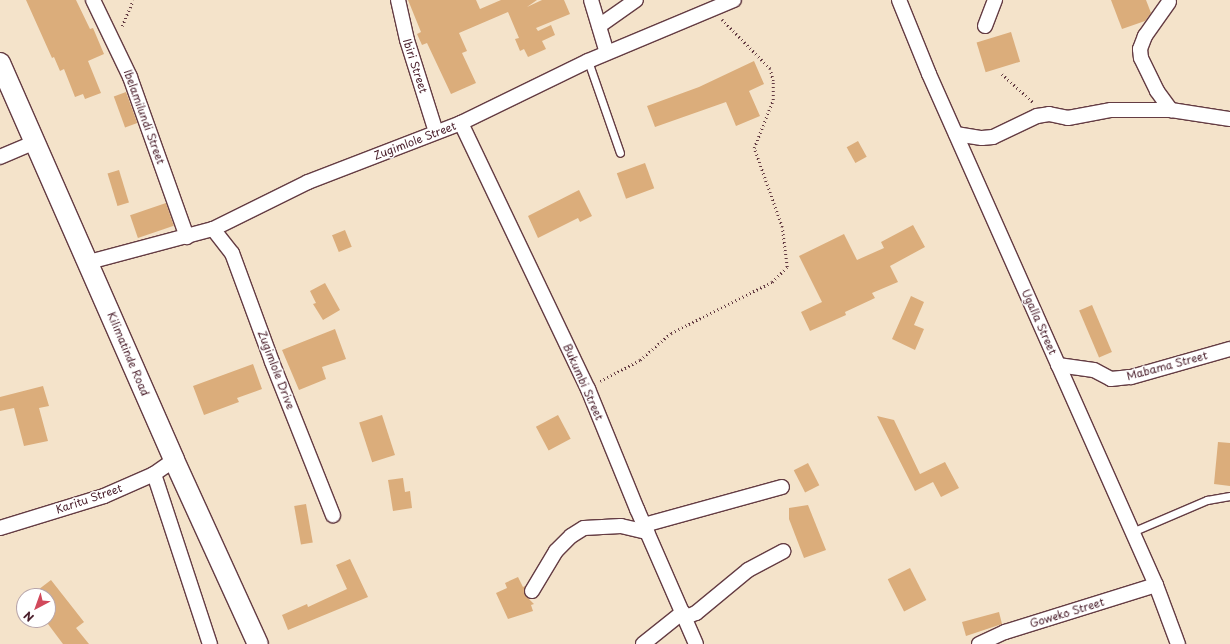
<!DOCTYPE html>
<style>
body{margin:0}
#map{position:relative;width:1230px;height:644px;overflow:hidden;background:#f4e3ca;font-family:"Playpen Sans",sans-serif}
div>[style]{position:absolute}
.building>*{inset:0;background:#dbad7b;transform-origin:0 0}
.path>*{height:2.5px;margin-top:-1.25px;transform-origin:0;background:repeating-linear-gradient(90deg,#643c43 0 1px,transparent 0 4px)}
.roads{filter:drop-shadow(1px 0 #643c43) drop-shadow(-1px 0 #643c43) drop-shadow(0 1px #643c43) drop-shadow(0 -1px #643c43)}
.service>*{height:7px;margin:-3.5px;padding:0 3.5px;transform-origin:3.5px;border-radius:3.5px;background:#fff}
.minor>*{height:14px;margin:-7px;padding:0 7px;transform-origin:7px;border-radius:7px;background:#fff}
.secondary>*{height:20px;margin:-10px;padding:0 10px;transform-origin:10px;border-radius:10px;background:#fff}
span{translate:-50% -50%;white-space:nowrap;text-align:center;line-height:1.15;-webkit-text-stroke:3px #fff;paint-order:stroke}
.street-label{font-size:11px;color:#4a1f2b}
.north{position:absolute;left:16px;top:588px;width:40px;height:40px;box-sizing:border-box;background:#fff;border:1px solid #b7a5aa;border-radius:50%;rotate:221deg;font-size:11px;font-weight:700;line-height:16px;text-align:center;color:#4a1f2b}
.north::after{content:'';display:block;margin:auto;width:14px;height:18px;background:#d1495b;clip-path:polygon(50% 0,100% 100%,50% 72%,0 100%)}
</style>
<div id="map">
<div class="building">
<i style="clip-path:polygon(26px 0,76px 0,90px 29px,93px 28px,104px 54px,88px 61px,101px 93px,85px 99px,83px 94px,75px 97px,64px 69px,60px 71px,54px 57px,52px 58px)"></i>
<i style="clip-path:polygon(408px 0,476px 0,480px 9px,501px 0,537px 0,527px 7px,542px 0,564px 0,570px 14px,536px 28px,538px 31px,551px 25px,555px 35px,542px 41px,546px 49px,528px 57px,524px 49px,520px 51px,515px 39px,519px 38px,508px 12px,459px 33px,467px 51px,462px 53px,476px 83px,451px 94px,427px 43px,422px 45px,417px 34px,421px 32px)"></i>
<i style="clip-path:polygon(1111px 0,1146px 0,1151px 13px,1145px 21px,1122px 29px)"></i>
<i style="left:1011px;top:32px;width:31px;height:36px;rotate:73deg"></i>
<i style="clip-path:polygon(754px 61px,764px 84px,749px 91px,760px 116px,736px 126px,726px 102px,655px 127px,647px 106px,699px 87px)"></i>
<i style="left:126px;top:92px;width:33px;height:13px;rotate:70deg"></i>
<i style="left:858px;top:141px;width:18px;height:13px;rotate:61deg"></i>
<i style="left:645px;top:163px;width:27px;height:30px;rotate:70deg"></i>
<i style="left:119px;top:170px;width:34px;height:12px;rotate:73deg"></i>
<i style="clip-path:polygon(579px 190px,592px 216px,580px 222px,578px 218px,538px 238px,528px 216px)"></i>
<i style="left:166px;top:203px;width:24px;height:38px;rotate:71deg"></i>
<i style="clip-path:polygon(913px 225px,925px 247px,890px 266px,898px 282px,872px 293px,875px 298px,845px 312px,846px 315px,810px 331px,801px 312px,822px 302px,799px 256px,844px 234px,857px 260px,884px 248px,881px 242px)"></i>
<i style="left:345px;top:230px;width:18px;height:14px;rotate:68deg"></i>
<i style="clip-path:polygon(325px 283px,340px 310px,323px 320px,313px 304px,316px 303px,310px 291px)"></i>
<i style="clip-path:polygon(911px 296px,924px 302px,914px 325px,924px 329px,915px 350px,892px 339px)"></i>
<i style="left:1092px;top:305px;width:51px;height:14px;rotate:67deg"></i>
<i style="clip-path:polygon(335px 329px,346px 359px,322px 367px,326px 379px,299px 390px,282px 350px)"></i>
<i style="clip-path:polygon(253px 364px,262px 389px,237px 398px,239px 402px,204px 415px,193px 386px)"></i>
<i style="clip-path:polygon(43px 386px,49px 406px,39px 408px,48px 441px,24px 446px,14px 408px,0 411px,0 397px)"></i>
<i style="left:382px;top:415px;width:42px;height:24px;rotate:72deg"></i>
<i style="left:558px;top:415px;width:27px;height:25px;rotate:62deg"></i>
<i style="clip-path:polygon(877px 416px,894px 420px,920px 474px,945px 462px,959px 488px,941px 497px,933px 482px,915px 491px)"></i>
<i style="clip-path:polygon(1218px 442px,1230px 443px,1230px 486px,1214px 484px)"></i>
<i style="left:808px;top:463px;width:25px;height:16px;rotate:63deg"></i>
<i style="clip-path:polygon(403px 478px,405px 492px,410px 491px,412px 508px,393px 511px,388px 480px)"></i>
<i style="left:306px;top:504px;width:39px;height:12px;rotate:80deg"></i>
<i style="clip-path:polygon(808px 505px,826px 550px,804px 558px,789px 519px,789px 508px)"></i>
<i style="clip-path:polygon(350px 559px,368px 597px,288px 630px,282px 615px,307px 604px,308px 607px,347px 589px,336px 565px)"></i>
<i style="left:910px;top:568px;width:36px;height:25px;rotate:63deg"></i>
<i style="clip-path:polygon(518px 577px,523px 587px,525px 586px,525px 595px,534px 604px,531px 605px,533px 611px,508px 619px,496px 593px,507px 588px,505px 583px)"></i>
<i style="clip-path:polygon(51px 580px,84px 622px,76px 628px,89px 644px,63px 644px,45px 620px,48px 620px,48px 596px,30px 596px)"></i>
<i style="clip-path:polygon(999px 612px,1002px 624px,966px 636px,962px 622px)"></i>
</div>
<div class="path">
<i style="left:122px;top:26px;width:28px;rotate:-67deg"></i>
<i style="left:1002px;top:74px;width:42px;rotate:42.1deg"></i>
<i style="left:600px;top:381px;width:45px;rotate:-27.7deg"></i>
<i style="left:640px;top:360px;width:41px;rotate:-41.1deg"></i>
<i style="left:671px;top:333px;width:113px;rotate:-26.8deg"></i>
<i style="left:772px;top:282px;width:21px;rotate:-45deg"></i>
<i style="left:787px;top:267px;width:40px;rotate:-97.1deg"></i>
<i style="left:782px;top:227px;width:84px;rotate:-109.5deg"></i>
<i style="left:754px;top:148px;width:52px;rotate:-68.4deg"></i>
<i style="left:773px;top:100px;width:19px;rotate:-90deg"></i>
<i style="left:773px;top:81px;width:12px;rotate:-104deg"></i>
<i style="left:770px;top:69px;width:69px;rotate:-134.4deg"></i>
</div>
<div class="roads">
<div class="service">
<i style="left:588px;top:61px;width:97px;rotate:70.8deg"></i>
<i style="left:1132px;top:532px;width:82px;rotate:-23.1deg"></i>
<i style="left:1207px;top:500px;width:23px;rotate:-10deg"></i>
</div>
<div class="minor">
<i style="left:93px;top:0;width:85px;rotate:64.3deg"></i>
<i style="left:130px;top:77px;width:170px;rotate:70.4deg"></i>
<i style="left:398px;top:0;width:41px;rotate:77.3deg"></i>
<i style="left:407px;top:40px;width:96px;rotate:72.5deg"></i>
<i style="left:591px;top:0;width:55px;rotate:73.2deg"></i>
<i style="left:899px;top:0;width:80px;rotate:67.9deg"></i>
<i style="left:929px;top:74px;width:559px;rotate:66.05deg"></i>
<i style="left:1156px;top:585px;width:63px;rotate:69.6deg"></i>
<i style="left:1169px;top:2px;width:42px;rotate:125.2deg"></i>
<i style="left:1145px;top:36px;width:14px;rotate:111deg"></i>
<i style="left:1140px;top:49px;width:9px;rotate:84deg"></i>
<i style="left:1141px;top:58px;width:37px;rotate:64deg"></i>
<i style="left:1157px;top:91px;width:24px;rotate:54deg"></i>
<i style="left:599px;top:26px;width:45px;rotate:-35.1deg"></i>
<i style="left:985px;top:26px;width:28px;rotate:-69deg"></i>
<i style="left:461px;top:123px;width:295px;rotate:64.5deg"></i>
<i style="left:588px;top:389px;width:130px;rotate:67.8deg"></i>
<i style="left:637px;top:509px;width:147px;rotate:66.4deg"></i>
<i style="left:956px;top:134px;width:26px;rotate:9deg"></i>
<i style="left:982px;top:138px;width:11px;rotate:-5deg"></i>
<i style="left:993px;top:137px;width:49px;rotate:-25.5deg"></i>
<i style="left:1037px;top:116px;width:12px;rotate:-9deg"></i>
<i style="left:1049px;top:114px;width:19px;rotate:12deg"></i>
<i style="left:1068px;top:118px;width:44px;rotate:-10.5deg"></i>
<i style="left:1111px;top:110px;width:60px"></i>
<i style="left:1171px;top:110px;width:60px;rotate:8.7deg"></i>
<i style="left:0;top:157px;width:38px;rotate:-23deg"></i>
<i style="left:213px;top:229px;width:31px;rotate:52deg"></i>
<i style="left:232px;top:253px;width:116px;rotate:69.8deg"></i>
<i style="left:272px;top:362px;width:165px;rotate:68.3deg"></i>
<i style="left:89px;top:262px;width:128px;rotate:-14.9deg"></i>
<i style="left:213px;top:229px;width:106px;rotate:-26.3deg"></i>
<i style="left:308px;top:182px;width:164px;rotate:-21.1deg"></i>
<i style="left:461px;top:123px;width:141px;rotate:-26deg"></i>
<i style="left:588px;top:61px;width:158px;rotate:-22.7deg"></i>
<i style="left:1058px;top:365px;width:36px;rotate:8deg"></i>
<i style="left:1094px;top:370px;width:19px;rotate:28deg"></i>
<i style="left:1111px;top:379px;width:20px;rotate:-6deg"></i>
<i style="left:1131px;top:377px;width:103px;rotate:-15.8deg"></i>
<i style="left:154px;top:474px;width:179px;rotate:71.8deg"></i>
<i style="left:644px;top:525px;width:143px;rotate:-15.4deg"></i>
<i style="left:0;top:528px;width:109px;rotate:-17.1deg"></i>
<i style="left:104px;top:496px;width:55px;rotate:-23.7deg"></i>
<i style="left:154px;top:474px;width:24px;rotate:-35deg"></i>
<i style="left:532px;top:591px;width:47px;rotate:-59deg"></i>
<i style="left:556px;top:551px;width:21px;rotate:-45deg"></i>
<i style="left:571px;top:536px;width:15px;rotate:-32deg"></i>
<i style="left:584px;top:528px;width:37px;rotate:-3deg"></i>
<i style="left:621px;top:526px;width:27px;rotate:13deg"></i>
<i style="left:686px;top:617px;width:11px;rotate:-22deg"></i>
<i style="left:696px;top:613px;width:67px;rotate:-39.6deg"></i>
<i style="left:748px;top:570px;width:40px;rotate:-28deg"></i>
<i style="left:643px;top:644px;width:51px;rotate:-38.7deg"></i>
<i style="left:979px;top:644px;width:29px;rotate:-25deg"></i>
<i style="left:1005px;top:632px;width:158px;rotate:-17.3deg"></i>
</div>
<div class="secondary">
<i style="left:0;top:63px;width:433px;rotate:66.3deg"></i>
<i style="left:174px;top:460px;width:202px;rotate:65.5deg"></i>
</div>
</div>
<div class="street-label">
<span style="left:415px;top:66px;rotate:72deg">Ibiri Street</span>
<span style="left:144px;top:117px;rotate:70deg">Ibelamilundi Street</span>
<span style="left:415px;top:141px;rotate:-21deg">Zugimlole Street</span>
<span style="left:1039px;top:322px;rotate:66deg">Ugalla Street</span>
<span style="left:128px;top:354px;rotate:67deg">Kilimatinde Road</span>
<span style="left:1167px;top:366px;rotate:-15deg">Mabama Street</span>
<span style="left:276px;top:370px;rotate:69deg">Zugimlole Drive</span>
<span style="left:583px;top:382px;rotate:66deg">Bukumbi Street</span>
<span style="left:89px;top:499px;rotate:-19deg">Karitu Street</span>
<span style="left:1067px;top:613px;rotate:-17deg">Goweko Street</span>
</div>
<div class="north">N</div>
</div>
